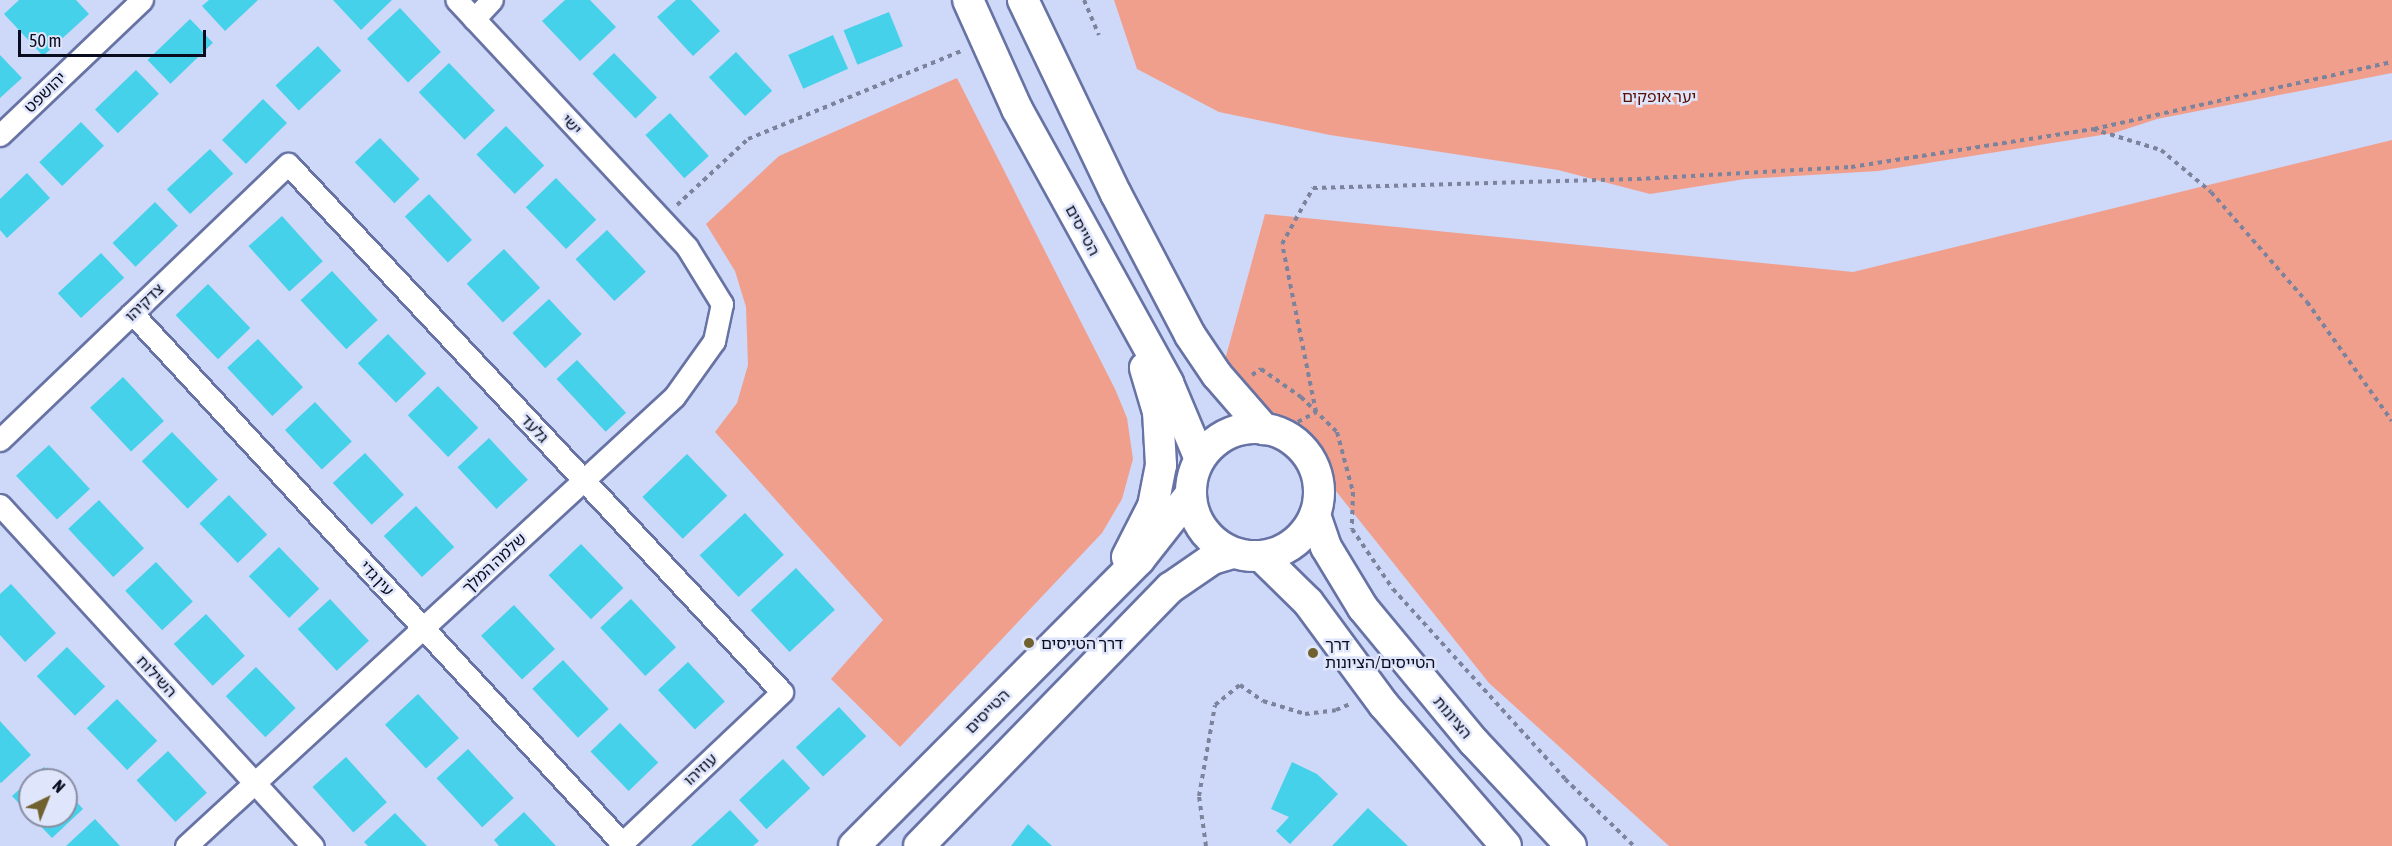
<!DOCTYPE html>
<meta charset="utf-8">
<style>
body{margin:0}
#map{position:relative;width:2392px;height:846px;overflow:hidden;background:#ced8f8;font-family:"Asap Condensed","Noto Sans Hebrew",sans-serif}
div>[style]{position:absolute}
.green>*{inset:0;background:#f19f8d}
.building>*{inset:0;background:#46d1eb;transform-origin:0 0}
.path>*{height:4px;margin-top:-2px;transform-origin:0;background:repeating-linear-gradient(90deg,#7c839d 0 4.5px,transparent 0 9px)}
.roads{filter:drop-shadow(2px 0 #6773a4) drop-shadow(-2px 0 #6773a4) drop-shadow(0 2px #6773a4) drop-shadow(0 -2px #6773a4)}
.street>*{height:21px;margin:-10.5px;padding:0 10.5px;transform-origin:10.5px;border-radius:10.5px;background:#fff}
.secondary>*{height:30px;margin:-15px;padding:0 15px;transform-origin:15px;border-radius:15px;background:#fff}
.secondary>.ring{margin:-15px;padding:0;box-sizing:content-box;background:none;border:30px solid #fff;border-radius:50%}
.dots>*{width:16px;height:16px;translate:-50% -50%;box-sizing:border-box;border:3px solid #dfe5fb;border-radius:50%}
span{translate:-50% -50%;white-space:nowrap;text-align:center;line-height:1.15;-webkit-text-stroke:5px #dfe5fb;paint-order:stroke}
.street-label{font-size:16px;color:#080c1e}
.park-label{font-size:16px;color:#590e02}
.poi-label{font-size:16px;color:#080c1e}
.left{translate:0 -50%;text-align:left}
.north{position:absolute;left:18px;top:768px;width:60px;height:60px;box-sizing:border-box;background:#dfe5fb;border:2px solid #898ea3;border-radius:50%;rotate:43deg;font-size:16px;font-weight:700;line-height:24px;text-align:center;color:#080c1e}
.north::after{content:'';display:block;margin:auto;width:21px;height:27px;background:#70612e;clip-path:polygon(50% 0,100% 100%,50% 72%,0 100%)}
.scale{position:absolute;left:18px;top:30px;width:188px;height:27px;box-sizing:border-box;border:3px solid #080c1e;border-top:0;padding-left:8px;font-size:18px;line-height:21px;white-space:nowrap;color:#080c1e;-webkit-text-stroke:4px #dfe5fb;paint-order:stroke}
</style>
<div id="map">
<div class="green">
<i style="clip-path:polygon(1114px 0,2392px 0,2392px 73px,2157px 119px,2114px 133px,1878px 171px,1745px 179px,1650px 194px,1558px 170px,1330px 135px,1219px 112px,1137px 69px)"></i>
<i style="clip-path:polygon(957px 78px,1115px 389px,1127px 418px,1133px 459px,1122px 499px,1102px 533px,900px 747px,831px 679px,883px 620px,715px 432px,737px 403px,748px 365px,746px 307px,735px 271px,706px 224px,779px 156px)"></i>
<i style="clip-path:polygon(2392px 140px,2392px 846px,1669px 846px,1489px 683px,1296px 441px,1223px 367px,1265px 214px,1853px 272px)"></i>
</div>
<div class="building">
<i style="clip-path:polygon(19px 0,76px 0,89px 14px,43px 56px,4px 14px)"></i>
<i style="clip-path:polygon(209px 0,258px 0,225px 31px,202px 6px)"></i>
<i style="clip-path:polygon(333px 0,392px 0,361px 30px)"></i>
<i style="clip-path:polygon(565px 0,590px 0,616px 27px,580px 61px,542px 21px)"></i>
<i style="clip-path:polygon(676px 0,691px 0,720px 31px,693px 56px,657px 17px)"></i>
<i style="left:400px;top:8px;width:60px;height:45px;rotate:47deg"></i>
<i style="left:889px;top:12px;width:37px;height:49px;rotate:68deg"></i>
<i style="left:190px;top:19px;width:33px;height:59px;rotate:46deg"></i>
<i style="left:833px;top:35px;width:37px;height:49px;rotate:66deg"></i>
<i style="left:318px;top:46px;width:34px;height:58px;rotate:47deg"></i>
<i style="left:736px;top:52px;width:53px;height:37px;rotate:47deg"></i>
<i style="left:614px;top:53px;width:62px;height:30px;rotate:46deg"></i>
<i style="clip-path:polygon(0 55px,22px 78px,0 98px)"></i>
<i style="left:449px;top:63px;width:66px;height:42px;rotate:46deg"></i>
<i style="left:136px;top:70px;width:33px;height:57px;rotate:46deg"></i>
<i style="left:263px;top:99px;width:34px;height:58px;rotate:45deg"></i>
<i style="left:670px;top:113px;width:58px;height:33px;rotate:48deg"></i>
<i style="left:81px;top:122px;width:33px;height:58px;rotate:46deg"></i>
<i style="left:506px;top:126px;width:55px;height:41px;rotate:46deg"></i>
<i style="left:380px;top:138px;width:57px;height:35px;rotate:46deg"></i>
<i style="left:210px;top:149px;width:34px;height:59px;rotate:47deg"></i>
<i style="clip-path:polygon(27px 173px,50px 198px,7px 238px,0 230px,0 199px)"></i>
<i style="left:556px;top:178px;width:58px;height:42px;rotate:46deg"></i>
<i style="left:429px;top:194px;width:63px;height:33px;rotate:47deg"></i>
<i style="left:155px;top:202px;width:33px;height:59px;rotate:46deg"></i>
<i style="left:282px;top:216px;width:61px;height:45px;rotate:48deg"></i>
<i style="left:607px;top:230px;width:57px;height:43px;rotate:47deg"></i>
<i style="left:504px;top:249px;width:53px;height:51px;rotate:47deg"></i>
<i style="left:101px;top:253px;width:34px;height:59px;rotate:47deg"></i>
<i style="left:332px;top:271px;width:67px;height:43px;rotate:47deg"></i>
<i style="left:208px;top:284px;width:61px;height:45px;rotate:46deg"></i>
<i style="left:549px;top:299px;width:48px;height:50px;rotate:47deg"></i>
<i style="left:388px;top:334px;width:55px;height:42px;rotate:46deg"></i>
<i style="left:258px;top:339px;width:66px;height:42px;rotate:47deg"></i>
<i style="left:577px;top:360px;width:72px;height:28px;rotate:47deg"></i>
<i style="left:123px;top:377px;width:60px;height:45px;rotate:47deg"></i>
<i style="left:438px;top:386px;width:58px;height:42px;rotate:46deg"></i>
<i style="left:315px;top:402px;width:54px;height:41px;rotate:47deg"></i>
<i style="left:172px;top:432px;width:66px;height:42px;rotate:46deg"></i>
<i style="left:489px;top:438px;width:57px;height:43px;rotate:47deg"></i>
<i style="left:49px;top:445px;width:60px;height:45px;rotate:47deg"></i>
<i style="left:365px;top:453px;width:57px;height:44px;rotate:47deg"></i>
<i style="left:687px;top:454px;width:58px;height:62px;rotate:46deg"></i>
<i style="left:229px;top:495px;width:55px;height:41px;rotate:46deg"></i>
<i style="left:99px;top:500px;width:66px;height:42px;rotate:47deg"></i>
<i style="left:416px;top:506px;width:56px;height:44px;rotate:47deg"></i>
<i style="left:745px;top:513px;width:57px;height:62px;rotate:47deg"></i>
<i style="left:581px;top:544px;width:61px;height:45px;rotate:46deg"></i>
<i style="left:279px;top:547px;width:58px;height:42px;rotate:46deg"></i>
<i style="left:156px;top:562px;width:54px;height:42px;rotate:47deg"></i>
<i style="left:796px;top:568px;width:57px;height:62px;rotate:47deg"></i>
<i style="clip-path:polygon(11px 584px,56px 633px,25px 662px,0 635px,0 594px)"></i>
<i style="left:330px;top:599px;width:57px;height:44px;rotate:47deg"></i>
<i style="left:631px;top:599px;width:66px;height:42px;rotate:47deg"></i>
<i style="left:514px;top:605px;width:60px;height:45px;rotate:47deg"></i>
<i style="left:206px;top:614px;width:57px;height:44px;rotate:47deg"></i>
<i style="left:67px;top:647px;width:55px;height:42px;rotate:46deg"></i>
<i style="left:563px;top:660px;width:67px;height:42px;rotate:47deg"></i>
<i style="left:688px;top:662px;width:54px;height:41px;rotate:47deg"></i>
<i style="left:256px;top:667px;width:57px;height:42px;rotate:46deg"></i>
<i style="left:418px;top:694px;width:60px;height:45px;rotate:47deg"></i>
<i style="left:117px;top:699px;width:58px;height:42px;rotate:46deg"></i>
<i style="left:839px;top:707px;width:40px;height:59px;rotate:47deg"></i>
<i style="clip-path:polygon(0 721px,31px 755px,1px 783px,0 782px)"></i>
<i style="left:620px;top:723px;width:55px;height:41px;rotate:46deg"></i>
<i style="left:468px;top:749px;width:67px;height:43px;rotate:47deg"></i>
<i style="left:168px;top:751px;width:57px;height:43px;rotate:47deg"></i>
<i style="left:346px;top:757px;width:61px;height:45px;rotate:48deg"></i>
<i style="left:783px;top:759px;width:40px;height:60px;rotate:47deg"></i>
<i style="clip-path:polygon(1292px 762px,1317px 774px,1338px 794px,1290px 844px,1276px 831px,1289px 817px,1271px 809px)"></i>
<i style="clip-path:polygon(44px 767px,56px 780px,30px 780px,30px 815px,12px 796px)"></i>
<i style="clip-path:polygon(66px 790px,83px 809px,52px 838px,31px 816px,66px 816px)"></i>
<i style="clip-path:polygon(1368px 808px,1408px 846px,1332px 846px)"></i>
<i style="clip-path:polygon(730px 810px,759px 841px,753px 846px,691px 846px)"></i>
<i style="clip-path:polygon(524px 812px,556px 846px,499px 846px,494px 840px)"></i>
<i style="clip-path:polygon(395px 813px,427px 846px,368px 846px,364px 842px)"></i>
<i style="clip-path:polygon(95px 819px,120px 846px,66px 846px)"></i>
<i style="clip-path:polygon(1028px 824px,1052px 846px,1011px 846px)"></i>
</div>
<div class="path">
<i style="left:1084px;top:0;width:38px;rotate:67deg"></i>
<i style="left:2094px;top:129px;width:305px;rotate:-12.7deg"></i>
<i style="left:677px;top:205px;width:97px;rotate:-42.9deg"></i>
<i style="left:748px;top:139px;width:231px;rotate:-22.4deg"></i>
<i style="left:1252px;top:375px;width:11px;rotate:-34deg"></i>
<i style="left:1261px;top:369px;width:49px;rotate:35deg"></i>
<i style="left:1301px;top:397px;width:50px;rotate:44.2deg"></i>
<i style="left:1337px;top:432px;width:62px;rotate:75.1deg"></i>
<i style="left:1353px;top:492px;width:37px;rotate:92deg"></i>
<i style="left:1352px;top:529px;width:73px;rotate:55.7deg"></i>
<i style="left:1393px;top:589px;width:256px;rotate:47.8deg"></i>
<i style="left:1565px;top:779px;width:96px;rotate:44.2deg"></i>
<i style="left:1290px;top:426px;width:30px;rotate:-28deg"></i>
<i style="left:1316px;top:412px;width:171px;rotate:-101.4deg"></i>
<i style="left:1282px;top:244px;width:64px;rotate:-61deg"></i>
<i style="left:1313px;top:188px;width:324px;rotate:-1.6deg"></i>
<i style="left:1637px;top:179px;width:214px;rotate:-3.2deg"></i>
<i style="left:1851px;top:167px;width:245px;rotate:-8.9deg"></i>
<i style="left:2093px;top:129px;width:71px;rotate:17.2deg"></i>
<i style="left:2161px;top:150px;width:65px;rotate:40deg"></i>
<i style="left:2211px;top:192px;width:146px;rotate:48.9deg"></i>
<i style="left:2307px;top:302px;width:146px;rotate:54.5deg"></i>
<i style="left:1206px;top:846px;width:50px;rotate:-98deg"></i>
<i style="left:1199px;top:796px;width:92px;rotate:-80deg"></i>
<i style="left:1215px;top:705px;width:32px;rotate:-39deg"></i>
<i style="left:1240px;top:685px;width:28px;rotate:35deg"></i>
<i style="left:1263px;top:701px;width:44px;rotate:17.2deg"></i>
<i style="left:1305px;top:714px;width:31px;rotate:-7deg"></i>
<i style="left:1336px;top:710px;width:15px;rotate:-23deg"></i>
</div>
<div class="roads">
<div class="street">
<i style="left:474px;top:19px;width:26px;rotate:-47deg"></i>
<i style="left:0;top:135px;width:196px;rotate:-43.6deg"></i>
<i style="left:132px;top:313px;width:722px;rotate:47.25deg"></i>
<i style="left:0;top:440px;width:399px;rotate:-43.8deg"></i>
<i style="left:288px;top:164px;width:723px;rotate:46.91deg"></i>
<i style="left:782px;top:692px;width:224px;rotate:136.6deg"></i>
<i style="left:0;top:505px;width:463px;rotate:47.5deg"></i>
<i style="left:186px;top:846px;width:663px;rotate:-42.62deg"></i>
<i style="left:674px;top:397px;width:69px;rotate:-54.5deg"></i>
<i style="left:714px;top:341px;width:38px;rotate:-78deg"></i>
<i style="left:722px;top:304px;width:67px;rotate:-121.6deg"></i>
<i style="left:687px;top:247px;width:338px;rotate:-133deg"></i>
</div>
<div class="secondary">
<i style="left:968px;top:0;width:120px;rotate:65.8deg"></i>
<i style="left:1017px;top:109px;width:313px;rotate:61.1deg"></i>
<i style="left:1168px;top:383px;width:82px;rotate:67.2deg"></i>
<i style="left:1023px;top:0;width:215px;rotate:64.4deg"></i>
<i style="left:1116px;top:194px;width:159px;rotate:62.3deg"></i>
<i style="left:1190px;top:335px;width:48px;rotate:56deg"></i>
<i style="left:1217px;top:375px;width:72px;rotate:49deg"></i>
<i class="ring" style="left:1191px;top:428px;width:98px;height:98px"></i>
<i style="left:1315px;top:515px;width:34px;rotate:71deg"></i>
<i style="left:1326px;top:547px;width:71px;rotate:58.8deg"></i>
<i style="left:1363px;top:608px;width:174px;rotate:50.4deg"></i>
<i style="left:1474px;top:742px;width:142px;rotate:47deg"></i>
<i style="left:1261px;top:556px;width:66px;rotate:44.4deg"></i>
<i style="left:1308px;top:602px;width:128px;rotate:53.6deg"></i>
<i style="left:1384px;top:705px;width:186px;rotate:49.1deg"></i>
<i style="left:1127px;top:557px;width:57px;rotate:-63deg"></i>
<i style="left:1153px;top:506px;width:42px;rotate:-79deg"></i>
<i style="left:1161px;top:465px;width:53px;rotate:-93.2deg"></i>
<i style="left:1158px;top:412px;width:46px;rotate:-106.5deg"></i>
<i style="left:854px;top:846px;width:404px;rotate:-45.1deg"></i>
<i style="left:1139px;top:560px;width:83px;rotate:-51.9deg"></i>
<i style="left:919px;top:846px;width:360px;rotate:-45.8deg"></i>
<i style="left:1170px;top:588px;width:51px;rotate:-34.6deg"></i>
<i style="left:1212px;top:559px;width:22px;rotate:-16deg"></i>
</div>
</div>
<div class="dots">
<i style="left:1029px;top:643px;background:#70612e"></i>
<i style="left:1313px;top:653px;background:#70612e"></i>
</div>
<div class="street-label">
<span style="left:45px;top:92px;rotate:-44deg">יהושפט</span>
<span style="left:572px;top:124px;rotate:47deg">ישי</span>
<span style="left:1083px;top:230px;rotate:62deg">הטייסים</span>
<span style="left:144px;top:302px;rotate:-44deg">צדקיהו</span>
<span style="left:535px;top:428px;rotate:47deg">גלעד</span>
<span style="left:494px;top:563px;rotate:-43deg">שלמה המלך</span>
<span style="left:377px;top:578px;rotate:47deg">עין גדי</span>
<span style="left:157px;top:676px;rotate:47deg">השילוח</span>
<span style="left:987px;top:711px;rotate:-45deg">הטייסים</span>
<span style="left:1453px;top:717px;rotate:50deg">הציונות</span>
<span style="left:700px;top:769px;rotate:-43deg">עוזיהו</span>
</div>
<div class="park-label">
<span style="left:1659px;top:96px">יער אופקים</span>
</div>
<div class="poi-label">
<span class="left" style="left:1041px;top:643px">דרך הטייסים</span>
<span class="left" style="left:1325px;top:653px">דרך<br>הטייסים/הציונות</span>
</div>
<div class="north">N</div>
<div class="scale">50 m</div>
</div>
